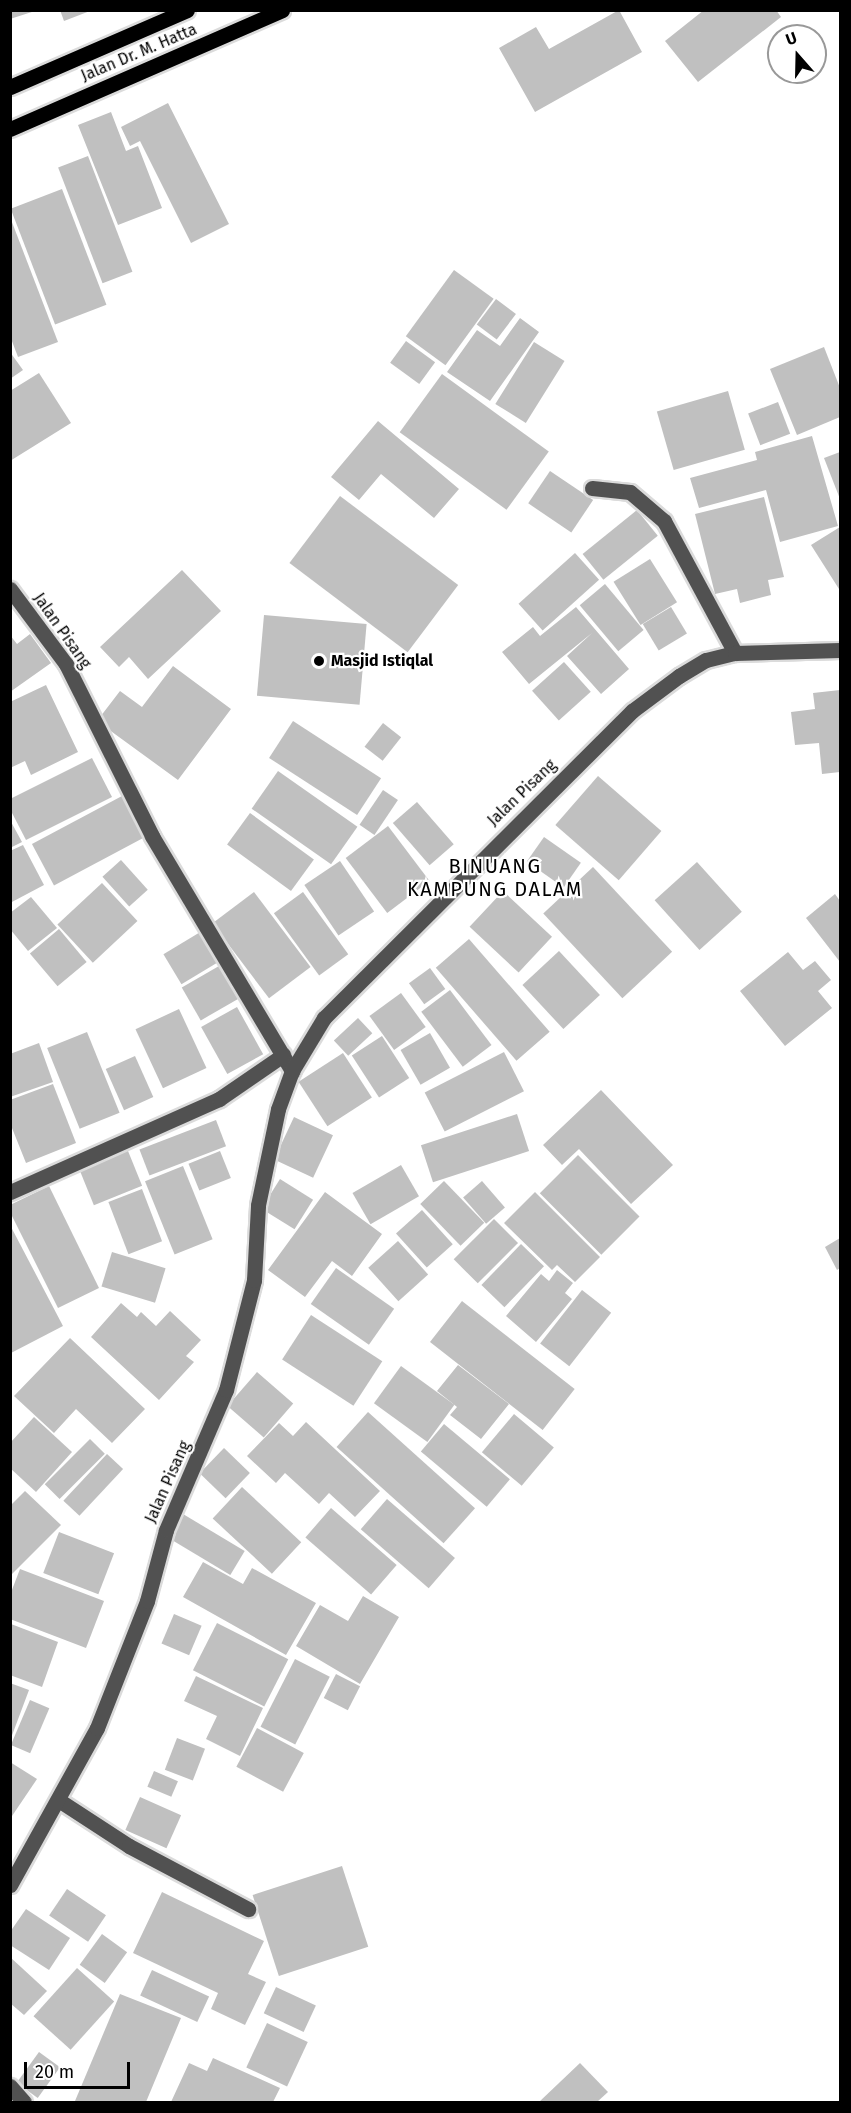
<!DOCTYPE html>
<style>
body{margin:0}
#map{position:relative;width:851px;height:2113px;overflow:hidden;background:#fff;font-family:"Fira Sans",sans-serif}
div>[style]{position:absolute}
.building>*{inset:0;background:#c0c0c0;transform-origin:0 0}
.roads{filter:drop-shadow(2px 0 #dbdbdb) drop-shadow(-2px 0 #dbdbdb) drop-shadow(0 2px #dbdbdb) drop-shadow(0 -2px #dbdbdb)}
.minor>*{height:15px;margin:-7.5px;padding:0 7.5px;transform-origin:7.5px;border-radius:7.5px;background:#515151}
.major>*{height:15px;margin:-7.5px;padding:0 7.5px;transform-origin:7.5px;border-radius:7.5px;background:#000}
.dots>*{width:16px;height:16px;translate:-50% -50%;box-sizing:border-box;border:3px solid #fff;border-radius:50%}
span{translate:-50% -50%;white-space:nowrap;text-align:center;line-height:1.15;-webkit-text-stroke:4.5px #fff;paint-order:stroke}
.street-label{font-size:16px;color:#000}
.poi-label{font-size:16px;color:#000;font-weight:700}
.left{translate:0 -50%;text-align:left}
.quarter-label{font-size:20px;color:#000;letter-spacing:1.5px}
.frame{position:absolute;inset:0;border:12px solid #000;pointer-events:none}
.north{position:absolute;left:767px;top:24px;width:60px;height:60px;box-sizing:border-box;background:#fff;border:2px solid #999;border-radius:50%;rotate:340deg;font-size:16px;font-weight:700;line-height:24px;text-align:center;color:#000}
.north::after{content:'';display:block;margin:auto;width:21px;height:27px;background:#000;clip-path:polygon(50% 0,100% 100%,50% 72%,0 100%)}
.scale{position:absolute;left:24px;top:2062px;width:106px;height:27px;box-sizing:border-box;border:3px solid #000;border-top:0;padding-left:8px;font-size:18px;line-height:21px;white-space:nowrap;color:#000;-webkit-text-stroke:4px #fff;paint-order:stroke}
</style>
<div id="map">
<div class="building">
<i style="clip-path:polygon(10px 10px,35px 10px,35px 11px,10px 19px)"></i>
<i style="clip-path:polygon(60px 10px,90px 10px,90px 11px,64px 21px)"></i>
<i style="clip-path:polygon(619px 10px,642px 52px,535px 112px,499px 48px,536px 27px,549px 49px)"></i>
<i style="clip-path:polygon(704px 10px,776px 10px,781px 17px,698px 82px,665px 41px)"></i>
<i style="clip-path:polygon(168px 103px,229px 224px,191px 243px,140px 141px,130px 146px,121px 127px)"></i>
<i style="clip-path:polygon(111px 112px,126px 151px,138px 146px,162px 208px,118px 225px,78px 125px)"></i>
<i style="left:88px;top:156px;width:124px;height:32px;rotate:69deg"></i>
<i style="left:62px;top:189px;width:124px;height:55px;rotate:69deg"></i>
<i style="clip-path:polygon(10px 217px,58px 342px,18px 357px,10px 336px)"></i>
<i style="left:454px;top:270px;width:49px;height:82px;rotate:36deg"></i>
<i style="left:496px;top:299px;width:25px;height:32px;rotate:37deg"></i>
<i style="clip-path:polygon(520px 318px,539px 332px,490px 401px,447px 372px,477px 330px,500px 346px)"></i>
<i style="left:406px;top:341px;width:36px;height:27px;rotate:36deg"></i>
<i style="left:534px;top:342px;width:36px;height:73px;rotate:32deg"></i>
<i style="clip-path:polygon(824px 347px,840px 388px,840px 417px,797px 435px,770px 369px)"></i>
<i style="clip-path:polygon(10px 352px,23px 370px,10px 379px)"></i>
<i style="clip-path:polygon(39px 373px,71px 423px,10px 461px,10px 391px)"></i>
<i style="left:442px;top:374px;width:132px;height:72px;rotate:36deg"></i>
<i style="left:728px;top:391px;width:61px;height:74px;rotate:74deg"></i>
<i style="left:778px;top:402px;width:34px;height:32px;rotate:69deg"></i>
<i style="clip-path:polygon(378px 421px,459px 489px,434px 518px,381px 474px,359px 500px,331px 477px)"></i>
<i style="clip-path:polygon(812px 436px,838px 526px,780px 542px,766px 490px,699px 508px,690px 478px,757px 460px,755px 452px)"></i>
<i style="clip-path:polygon(840px 452px,840px 499px,824px 458px)"></i>
<i style="left:550px;top:471px;width:52px;height:39px;rotate:34deg"></i>
<i style="left:340px;top:496px;width:148px;height:84px;rotate:37deg"></i>
<i style="clip-path:polygon(764px 497px,784px 577px,768px 580px,771px 595px,740px 603px,737px 589px,715px 594px,695px 514px)"></i>
<i style="left:637px;top:510px;width:33px;height:70px;rotate:51deg"></i>
<i style="clip-path:polygon(840px 527px,840px 588px,839px 589px,811px 545px)"></i>
<i style="left:575px;top:553px;width:36px;height:76px;rotate:48deg"></i>
<i style="left:650px;top:559px;width:51px;height:43px;rotate:58deg"></i>
<i style="clip-path:polygon(182px 570px,221px 611px,148px 679px,129px 657px,119px 667px,100px 647px)"></i>
<i style="left:605px;top:584px;width:60px;height:33px;rotate:50deg"></i>
<i style="clip-path:polygon(576px 607px,629px 669px,601px 694px,567px 656px,592px 633px,529px 684px,502px 652px,533px 627px,540px 636px)"></i>
<i style="left:671px;top:607px;width:31px;height:33px;rotate:59deg"></i>
<i style="left:264px;top:615px;width:103px;height:81px;rotate:5deg"></i>
<i style="clip-path:polygon(30px 634px,51px 663px,10px 692px,10px 635px,17px 644px)"></i>
<i style="left:564px;top:662px;width:40px;height:43px;rotate:48deg"></i>
<i style="clip-path:polygon(173px 666px,231px 709px,178px 780px,97px 721px,120px 691px,142px 707px)"></i>
<i style="clip-path:polygon(46px 685px,78px 752px,31px 775px,25px 761px,10px 768px,10px 702px)"></i>
<i style="clip-path:polygon(840px 690px,840px 772px,822px 774px,819px 743px,795px 745px,791px 712px,815px 709px,813px 693px)"></i>
<i style="left:293px;top:721px;width:105px;height:44px;rotate:33deg"></i>
<i style="left:383px;top:723px;width:23px;height:30px;rotate:38deg"></i>
<i style="clip-path:polygon(92px 758px,112px 797px,26px 840px,10px 809px,10px 799px)"></i>
<i style="left:278px;top:771px;width:97px;height:46px;rotate:35deg"></i>
<i style="left:598px;top:776px;width:84px;height:65px;rotate:41deg"></i>
<i style="left:383px;top:790px;width:18px;height:42px;rotate:34deg"></i>
<i style="left:122px;top:796px;width:47px;height:102px;rotate:62deg"></i>
<i style="left:417px;top:802px;width:56px;height:32px;rotate:49deg"></i>
<i style="left:250px;top:813px;width:79px;height:39px;rotate:36deg"></i>
<i style="clip-path:polygon(10px 820px,22px 842px,10px 848px)"></i>
<i style="left:388px;top:826px;width:69px;height:53px;rotate:53deg"></i>
<i style="left:544px;top:837px;width:45px;height:30px;rotate:35deg"></i>
<i style="clip-path:polygon(23px 845px,44px 885px,10px 903px,10px 851px)"></i>
<i style="left:121px;top:860px;width:40px;height:25px;rotate:48deg"></i>
<i style="left:340px;top:861px;width:61px;height:43px;rotate:56deg"></i>
<i style="left:697px;top:862px;width:67px;height:57px;rotate:48deg"></i>
<i style="left:593px;top:867px;width:116px;height:68px;rotate:47deg"></i>
<i style="left:102px;top:883px;width:52px;height:61px;rotate:47deg"></i>
<i style="left:503px;top:891px;width:67px;height:49px;rotate:43deg"></i>
<i style="left:254px;top:892px;width:94px;height:52px;rotate:53deg"></i>
<i style="left:303px;top:892px;width:77px;height:36px;rotate:54deg"></i>
<i style="clip-path:polygon(835px 894px,840px 901px,840px 962px,806px 918px)"></i>
<i style="clip-path:polygon(31px 897px,57px 928px,28px 951px,10px 929px,10px 913px)"></i>
<i style="left:59px;top:929px;width:43px;height:38px;rotate:50deg"></i>
<i style="left:202px;top:931px;width:35px;height:45px;rotate:59deg"></i>
<i style="left:469px;top:939px;width:123px;height:44px;rotate:49deg"></i>
<i style="left:559px;top:951px;width:60px;height:50px;rotate:47deg"></i>
<i style="clip-path:polygon(788px 952px,803px 970px,815px 961px,831px 980px,818px 991px,832px 1008px,785px 1046px,740px 991px)"></i>
<i style="left:219px;top:966px;width:38px;height:43px;rotate:60deg"></i>
<i style="left:430px;top:968px;width:26px;height:26px;rotate:54deg"></i>
<i style="left:450px;top:990px;width:69px;height:36px;rotate:53deg"></i>
<i style="left:401px;top:993px;width:42px;height:39px;rotate:54deg"></i>
<i style="left:237px;top:1007px;width:54px;height:41px;rotate:61deg"></i>
<i style="left:179px;top:1009px;width:65px;height:48px;rotate:65deg"></i>
<i style="left:358px;top:1018px;width:21px;height:33px;rotate:47deg"></i>
<i style="left:87px;top:1032px;width:87px;height:43px;rotate:68deg"></i>
<i style="left:430px;top:1033px;width:40px;height:34px;rotate:60deg"></i>
<i style="left:382px;top:1036px;width:50px;height:36px;rotate:57deg"></i>
<i style="clip-path:polygon(39px 1043px,53px 1082px,10px 1097px,10px 1054px)"></i>
<i style="left:504px;top:1052px;width:44px;height:89px;rotate:63deg"></i>
<i style="left:343px;top:1053px;width:53px;height:53px;rotate:57deg"></i>
<i style="left:135px;top:1056px;width:45px;height:32px;rotate:66deg"></i>
<i style="clip-path:polygon(53px 1084px,76px 1143px,26px 1163px,10px 1123px,10px 1100px)"></i>
<i style="clip-path:polygon(601px 1090px,673px 1165px,631px 1204px,579px 1149px,562px 1165px,543px 1145px)"></i>
<i style="left:517px;top:1114px;width:39px;height:101px;rotate:72deg"></i>
<i style="left:294px;top:1117px;width:43px;height:47px;rotate:25deg"></i>
<i style="left:216px;top:1120px;width:28px;height:82px;rotate:69deg"></i>
<i style="left:126px;top:1146px;width:43px;height:52px;rotate:68deg"></i>
<i style="left:220px;top:1151px;width:29px;height:34px;rotate:68deg"></i>
<i style="left:578px;top:1155px;width:87px;height:54px;rotate:45deg"></i>
<i style="left:401px;top:1165px;width:36px;height:56px;rotate:60deg"></i>
<i style="left:183px;top:1166px;width:79px;height:41px;rotate:68deg"></i>
<i style="left:280px;top:1179px;width:39px;height:35px;rotate:32deg"></i>
<i style="left:444px;top:1181px;width:58px;height:33px;rotate:46deg"></i>
<i style="left:482px;top:1181px;width:35px;height:25px;rotate:49deg"></i>
<i style="clip-path:polygon(49px 1186px,99px 1288px,58px 1308px,10px 1212px,10px 1205px)"></i>
<i style="left:142px;top:1189px;width:56px;height:36px;rotate:69deg"></i>
<i style="clip-path:polygon(325px 1192px,382px 1234px,352px 1276px,332px 1261px,305px 1297px,268px 1270px)"></i>
<i style="clip-path:polygon(535px 1192px,600px 1257px,575px 1282px,557px 1265px,552px 1270px,504px 1223px)"></i>
<i style="left:422px;top:1210px;width:46px;height:35px;rotate:48deg"></i>
<i style="left:494px;top:1219px;width:34px;height:57px;rotate:45deg"></i>
<i style="clip-path:polygon(10px 1225px,63px 1326px,11px 1353px,10px 1351px)"></i>
<i style="clip-path:polygon(840px 1238px,840px 1268px,837px 1270px,825px 1247px)"></i>
<i style="left:398px;top:1241px;width:45px;height:40px;rotate:48deg"></i>
<i style="left:521px;top:1244px;width:32px;height:57px;rotate:44deg"></i>
<i style="left:112px;top:1252px;width:56px;height:36px;rotate:17deg"></i>
<i style="left:336px;top:1268px;width:71px;height:44px;rotate:35deg"></i>
<i style="clip-path:polygon(557px 1270px,573px 1283px,565px 1293px,572px 1299px,536px 1342px,506px 1316px,541px 1274px,549px 1281px)"></i>
<i style="left:582px;top:1290px;width:37px;height:68px;rotate:38deg"></i>
<i style="left:462px;top:1301px;width:143px;height:52px;rotate:38deg"></i>
<i style="clip-path:polygon(121px 1303px,137px 1317px,141px 1312px,156px 1326px,170px 1311px,201px 1340px,186px 1356px,194px 1362px,159px 1400px,91px 1337px)"></i>
<i style="left:311px;top:1315px;width:85px;height:53px;rotate:33deg"></i>
<i style="clip-path:polygon(70px 1338px,145px 1409px,112px 1443px,76px 1409px,54px 1433px,14px 1396px)"></i>
<i style="clip-path:polygon(458px 1365px,509px 1404px,481px 1439px,450px 1415px,457px 1407px,437px 1391px)"></i>
<i style="left:401px;top:1366px;width:66px;height:46px;rotate:36deg"></i>
<i style="left:257px;top:1372px;width:48px;height:45px;rotate:41deg"></i>
<i style="left:368px;top:1412px;width:144px;height:47px;rotate:42deg"></i>
<i style="left:514px;top:1414px;width:52px;height:50px;rotate:40deg"></i>
<i style="clip-path:polygon(34px 1417px,72px 1452px,36px 1492px,10px 1468px,10px 1443px)"></i>
<i style="clip-path:polygon(306px 1422px,380px 1491px,355px 1517px,329px 1493px,319px 1504px,285px 1473px,276px 1483px,247px 1456px,279px 1423px,293px 1436px)"></i>
<i style="left:444px;top:1424px;width:86px;height:36px;rotate:40deg"></i>
<i style="left:90px;top:1439px;width:21px;height:64px;rotate:45deg"></i>
<i style="left:224px;top:1448px;width:36px;height:35px;rotate:44deg"></i>
<i style="left:107px;top:1454px;width:22px;height:64px;rotate:43deg"></i>
<i style="left:242px;top:1487px;width:81px;height:43px;rotate:43deg"></i>
<i style="clip-path:polygon(25px 1491px,61px 1525px,10px 1576px,10px 1506px)"></i>
<i style="left:387px;top:1499px;width:90px;height:40px;rotate:41deg"></i>
<i style="left:331px;top:1508px;width:87px;height:39px;rotate:41deg"></i>
<i style="left:183px;top:1514px;width:72px;height:28px;rotate:31deg"></i>
<i style="left:59px;top:1532px;width:59px;height:44px;rotate:21deg"></i>
<i style="clip-path:polygon(203px 1562px,243px 1584px,252px 1568px,316px 1603px,286px 1655px,183px 1597px)"></i>
<i style="clip-path:polygon(20px 1569px,104px 1601px,86px 1648px,10px 1619px,10px 1595px)"></i>
<i style="clip-path:polygon(363px 1596px,399px 1617px,360px 1684px,296px 1646px,320px 1605px,348px 1621px)"></i>
<i style="left:174px;top:1614px;width:30px;height:32px;rotate:23deg"></i>
<i style="left:217px;top:1623px;width:80px;height:53px;rotate:27deg"></i>
<i style="clip-path:polygon(11px 1624px,58px 1642px,42px 1687px,10px 1675px)"></i>
<i style="left:295px;top:1659px;width:39px;height:76px;rotate:27deg"></i>
<i style="left:336px;top:1674px;width:27px;height:27px;rotate:27deg"></i>
<i style="clip-path:polygon(196px 1676px,263px 1708px,240px 1756px,206px 1739px,217px 1716px,184px 1701px)"></i>
<i style="clip-path:polygon(10px 1683px,29px 1690px,11px 1738px,10px 1738px)"></i>
<i style="left:30px;top:1700px;width:21px;height:49px;rotate:23deg"></i>
<i style="left:257px;top:1728px;width:53px;height:44px;rotate:28deg"></i>
<i style="left:177px;top:1738px;width:30px;height:34px;rotate:21deg"></i>
<i style="clip-path:polygon(10px 1762px,37px 1779px,10px 1819px)"></i>
<i style="left:154px;top:1771px;width:26px;height:17px;rotate:23deg"></i>
<i style="left:140px;top:1797px;width:45px;height:36px;rotate:24deg"></i>
<i style="left:342px;top:1866px;width:85px;height:94px;rotate:72deg"></i>
<i style="left:67px;top:1889px;width:47px;height:32px;rotate:34deg"></i>
<i style="clip-path:polygon(162px 1892px,264px 1941px,248px 1974px,266px 1982px,245px 2025px,211px 2009px,218px 1993px,133px 1953px)"></i>
<i style="clip-path:polygon(26px 1909px,70px 1938px,49px 1970px,10px 1945px,10px 1932px)"></i>
<i style="left:102px;top:1934px;width:31px;height:38px;rotate:36deg"></i>
<i style="clip-path:polygon(10px 1957px,47px 1991px,24px 2015px,10px 2003px)"></i>
<i style="left:77px;top:1968px;width:50px;height:65px;rotate:42deg"></i>
<i style="left:152px;top:1970px;width:63px;height:28px;rotate:25deg"></i>
<i style="left:276px;top:1987px;width:44px;height:29px;rotate:25deg"></i>
<i style="clip-path:polygon(120px 1994px,181px 2018px,146px 2102px,79px 2102px,75px 2101px)"></i>
<i style="left:267px;top:2023px;width:45px;height:49px;rotate:25deg"></i>
<i style="left:39px;top:2052px;width:26px;height:38px;rotate:36deg"></i>
<i style="clip-path:polygon(213px 2058px,280px 2088px,273px 2102px,171px 2102px,189px 2063px,207px 2071px)"></i>
<i style="clip-path:polygon(580px 2063px,608px 2092px,597px 2102px,539px 2102px)"></i>
</div>
<div class="roads">
<div class="minor">
<i style="left:592px;top:488px;width:38px;rotate:6deg"></i>
<i style="left:630px;top:492px;width:45px;rotate:40.5deg"></i>
<i style="left:664px;top:521px;width:150px;rotate:61.7deg"></i>
<i style="left:10px;top:589px;width:94px;rotate:53.3deg"></i>
<i style="left:66px;top:664px;width:192px;rotate:63.4deg"></i>
<i style="left:152px;top:836px;width:274px;rotate:59.2deg"></i>
<i style="left:10px;top:1192px;width:229px;rotate:-24deg"></i>
<i style="left:219px;top:1099px;width:78px;rotate:-34.5deg"></i>
<i style="left:60px;top:1801px;width:82px;rotate:33.1deg"></i>
<i style="left:129px;top:1846px;width:135px;rotate:27.9deg"></i>
<i style="left:10px;top:1885px;width:179px;rotate:-61deg"></i>
<i style="left:97px;top:1728px;width:136px;rotate:-68.5deg"></i>
<i style="left:147px;top:1601px;width:73px;rotate:-75deg"></i>
<i style="left:166px;top:1530px;width:152px;rotate:-66.8deg"></i>
<i style="left:226px;top:1390px;width:114px;rotate:-75.7deg"></i>
<i style="left:254px;top:1280px;width:75px;rotate:-86.9deg"></i>
<i style="left:258px;top:1205px;width:98px;rotate:-78.2deg"></i>
<i style="left:278px;top:1109px;width:40px;rotate:-69.8deg"></i>
<i style="left:292px;top:1071px;width:62px;rotate:-58.9deg"></i>
<i style="left:324px;top:1018px;width:435px;rotate:-44.9deg"></i>
<i style="left:632px;top:711px;width:59px;rotate:-36.7deg"></i>
<i style="left:679px;top:676px;width:31px;rotate:-31deg"></i>
<i style="left:706px;top:660px;width:30px;rotate:-14deg"></i>
<i style="left:735px;top:653px;width:105px;rotate:-1.6deg"></i>
<i style="left:10px;top:2086px;width:21px;rotate:49deg"></i>
</div>
<div class="major">
<i style="left:10px;top:87px;width:193px;rotate:-23.5deg"></i>
<i style="left:10px;top:129px;width:297px;rotate:-23.6deg"></i>
</div>
</div>
<div class="dots">
<i style="left:319px;top:661px;background:#000"></i>
</div>
<div class="street-label">
<span style="left:139px;top:53px;rotate:-23deg">Jalan Dr. M. Hatta</span>
<span style="left:62px;top:631px;rotate:55deg">Jalan Pisang</span>
<span style="left:522px;top:793px;rotate:-44deg">Jalan Pisang</span>
<span style="left:168px;top:1482px;rotate:-66deg">Jalan Pisang</span>
</div>
<div class="poi-label">
<span class="left" style="left:331px;top:661px">Masjid Istiqlal</span>
</div>
<div class="quarter-label">
<span style="left:495px;top:878px">BINUANG<br>KAMPUNG DALAM</span>
</div>
<div class="frame"></div>
<div class="north">U</div>
<div class="scale">20 m</div>
</div>
